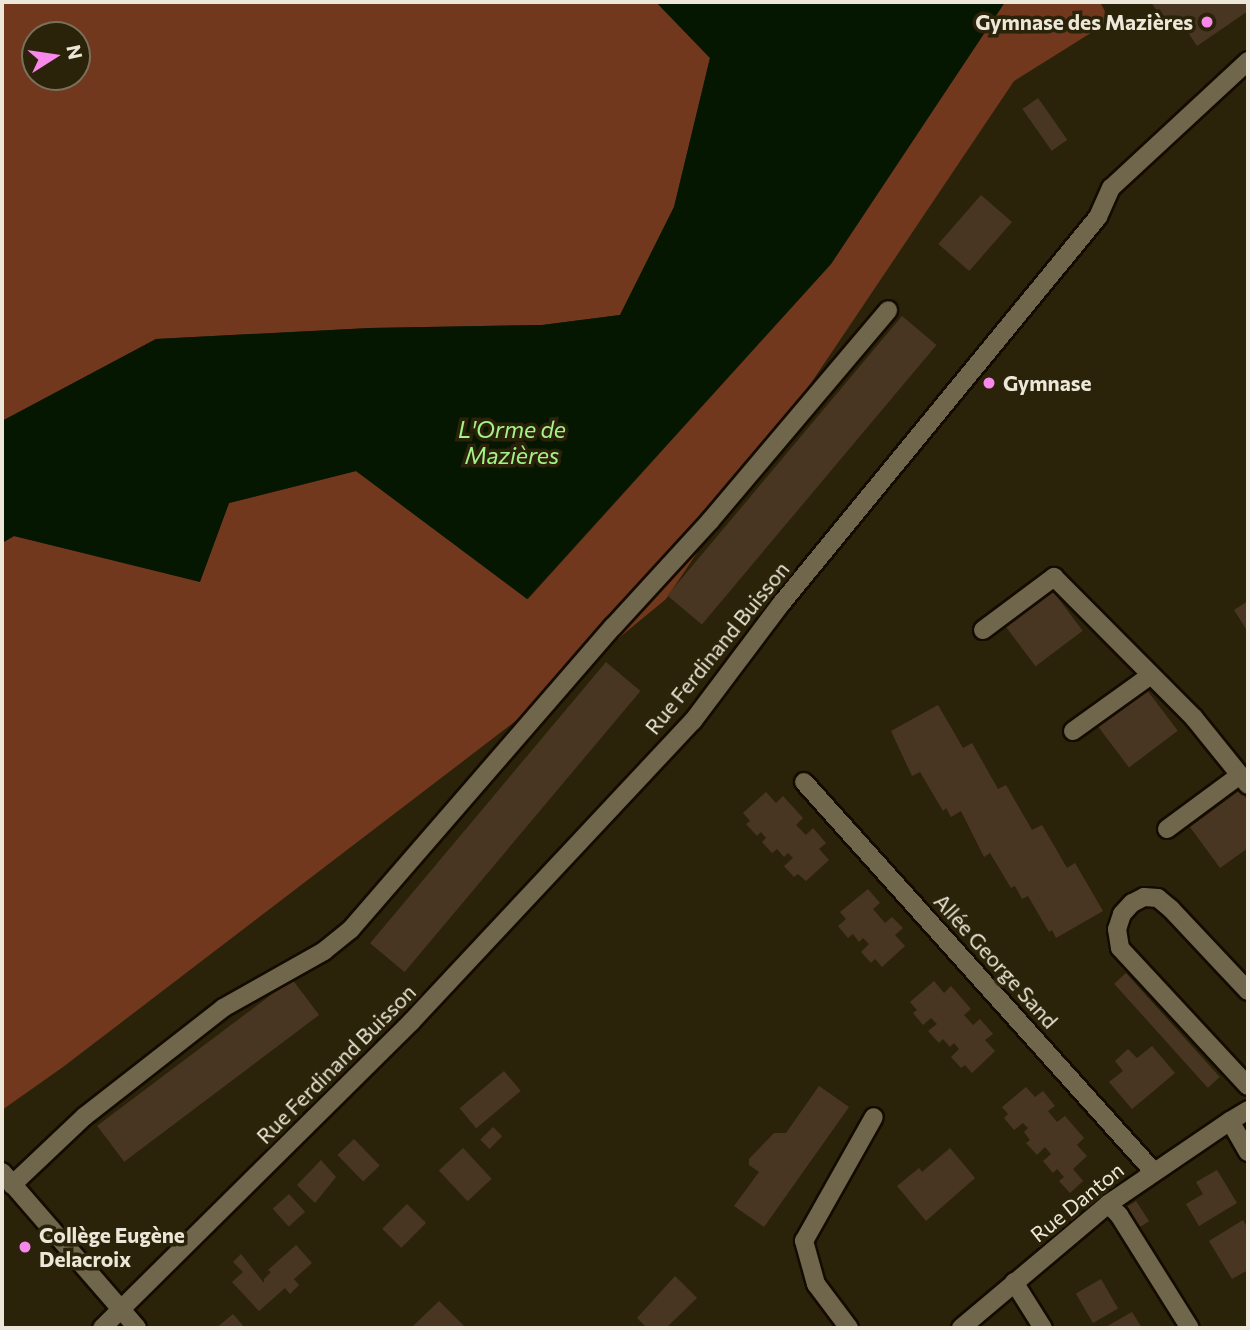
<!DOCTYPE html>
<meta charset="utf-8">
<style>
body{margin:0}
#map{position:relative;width:1250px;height:1330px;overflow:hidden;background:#2b2309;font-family:Commissioner,sans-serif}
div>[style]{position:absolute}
.green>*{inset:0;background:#72381e}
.water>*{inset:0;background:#061701}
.building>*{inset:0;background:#493622;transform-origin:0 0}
.roads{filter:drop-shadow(2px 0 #140b00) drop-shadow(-2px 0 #140b00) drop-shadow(0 2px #140b00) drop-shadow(0 -2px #140b00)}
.minor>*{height:18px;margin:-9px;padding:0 9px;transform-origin:9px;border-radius:9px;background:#6f664b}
.dots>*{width:19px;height:19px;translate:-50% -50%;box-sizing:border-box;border:4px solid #2b2309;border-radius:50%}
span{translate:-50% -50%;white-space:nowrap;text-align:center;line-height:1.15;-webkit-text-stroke:7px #2b2309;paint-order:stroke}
.poi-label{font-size:21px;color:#ece7d8;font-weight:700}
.right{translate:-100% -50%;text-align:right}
.left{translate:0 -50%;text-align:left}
.street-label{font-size:21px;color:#ece7d8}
.water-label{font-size:23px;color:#a4f389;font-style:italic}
.frame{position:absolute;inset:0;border:4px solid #ece7d8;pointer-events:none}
.north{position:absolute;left:21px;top:21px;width:70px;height:70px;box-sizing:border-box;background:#2b2309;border:2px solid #78715c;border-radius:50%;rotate:78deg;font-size:19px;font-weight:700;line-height:28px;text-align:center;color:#ece7d8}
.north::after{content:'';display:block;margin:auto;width:24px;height:32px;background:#f888ea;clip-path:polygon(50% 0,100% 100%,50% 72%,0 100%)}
</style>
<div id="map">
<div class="green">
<i style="clip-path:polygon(evenodd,2px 2px,656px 2px,710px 58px,674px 207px,620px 315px,542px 325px,370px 328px,156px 339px,2px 421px,2px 2px,35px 35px,77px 35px,77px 77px,35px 77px,35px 35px)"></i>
<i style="clip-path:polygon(1005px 2px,1100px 2px,1110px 21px,1014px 81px,666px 599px,551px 694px,63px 1067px,2px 1110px,2px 543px,14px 536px,200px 581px,229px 503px,356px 471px,528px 599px,831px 264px)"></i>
</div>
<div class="water">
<i style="clip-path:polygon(656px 2px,1005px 2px,831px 264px,527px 599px,356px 471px,229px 503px,200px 582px,14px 536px,2px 543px,2px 421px,156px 339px,370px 328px,542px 325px,620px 315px,674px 207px,710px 58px)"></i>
</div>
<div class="building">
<i style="clip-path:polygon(1151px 2px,1248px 2px,1248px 11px,1197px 46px,1179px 19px,1167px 26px)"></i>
<i style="left:1038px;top:98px;width:51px;height:19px;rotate:55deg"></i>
<i style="left:981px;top:195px;width:41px;height:65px;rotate:41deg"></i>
<i style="left:902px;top:316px;width:45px;height:365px;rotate:40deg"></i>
<i style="left:1052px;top:590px;width:51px;height:59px;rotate:53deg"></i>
<i style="clip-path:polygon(1248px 601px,1248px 632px,1234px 610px)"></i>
<i style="left:606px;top:662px;width:45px;height:367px;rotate:40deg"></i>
<i style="left:1147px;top:690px;width:51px;height:61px;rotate:53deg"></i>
<i style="clip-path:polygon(938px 705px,963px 748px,972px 743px,998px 789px,1006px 785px,1032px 830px,1042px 825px,1067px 868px,1075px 863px,1103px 911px,1056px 938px,1052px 930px,1049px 932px,1028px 896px,1022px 899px,1015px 886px,1011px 888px,990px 853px,984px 857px,961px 811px,951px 817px,946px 808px,943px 811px,920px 772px,912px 776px,891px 731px)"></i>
<i style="clip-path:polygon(1240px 790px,1248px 801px,1248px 848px,1220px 868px,1190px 827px)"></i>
<i style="clip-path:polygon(766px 792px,776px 803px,783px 796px,803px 818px,796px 825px,806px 835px,813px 828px,826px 843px,819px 849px,829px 860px,806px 881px,798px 874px,794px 877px,784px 866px,793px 858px,788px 853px,784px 857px,777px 849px,772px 853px,762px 842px,766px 838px,761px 832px,757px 836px,746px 824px,750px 821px,743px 813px)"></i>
<i style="clip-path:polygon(868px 889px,880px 903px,873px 909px,885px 923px,892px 917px,903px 928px,895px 935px,905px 946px,882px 967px,875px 959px,871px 963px,861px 952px,869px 944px,863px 938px,859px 942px,853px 934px,848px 938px,838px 926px,846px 919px,840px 912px)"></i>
<i style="left:1126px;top:973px;width:140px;height:16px;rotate:48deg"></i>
<i style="left:292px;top:979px;width:45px;height:244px;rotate:53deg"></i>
<i style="clip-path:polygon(934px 981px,944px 993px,951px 986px,971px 1009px,964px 1015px,973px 1025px,980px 1019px,993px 1034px,985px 1040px,995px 1051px,972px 1073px,965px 1065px,961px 1068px,951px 1057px,959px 1049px,954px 1043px,950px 1047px,943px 1039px,939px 1043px,928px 1031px,937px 1024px,931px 1018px,923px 1025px,913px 1013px,917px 1010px,910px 1002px)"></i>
<i style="clip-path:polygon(1152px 1046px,1175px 1073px,1132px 1109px,1109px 1082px,1123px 1071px,1115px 1061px,1128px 1049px,1137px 1058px)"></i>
<i style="left:504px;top:1071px;width:26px;height:58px;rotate:50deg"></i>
<i style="clip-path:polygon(819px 1086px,849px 1107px,764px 1227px,734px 1206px,759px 1172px,749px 1165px,749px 1159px,774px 1133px,786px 1133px)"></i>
<i style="clip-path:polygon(1026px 1087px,1035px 1097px,1043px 1091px,1055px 1106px,1048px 1111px,1057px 1122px,1065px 1116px,1084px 1138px,1077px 1145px,1087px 1156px,1073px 1169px,1083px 1181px,1070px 1193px,1059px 1181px,1064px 1177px,1057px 1169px,1053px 1173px,1043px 1161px,1051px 1154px,1045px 1147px,1037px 1155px,1026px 1143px,1030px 1140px,1024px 1132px,1028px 1128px,1023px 1123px,1014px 1130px,1004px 1118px,1008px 1114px,1002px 1107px)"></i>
<i style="left:493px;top:1127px;width:13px;height:18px;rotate:45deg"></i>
<i style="left:354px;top:1139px;width:37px;height:23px;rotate:46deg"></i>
<i style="left:463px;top:1148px;width:42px;height:33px;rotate:47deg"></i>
<i style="clip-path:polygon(950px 1148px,975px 1178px,926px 1221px,897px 1186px,919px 1168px,922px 1172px)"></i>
<i style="clip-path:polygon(321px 1160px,336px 1177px,315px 1203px,297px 1185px)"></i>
<i style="clip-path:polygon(1217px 1170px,1237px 1203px,1199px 1226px,1186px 1204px,1203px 1194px,1196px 1182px)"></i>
<i style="left:289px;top:1194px;width:24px;height:22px;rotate:48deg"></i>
<i style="left:1136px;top:1201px;width:24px;height:11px;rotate:57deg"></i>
<i style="left:407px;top:1204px;width:27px;height:35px;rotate:45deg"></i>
<i style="clip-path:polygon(1243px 1220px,1248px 1229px,1248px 1270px,1232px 1279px,1209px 1241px)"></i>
<i style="clip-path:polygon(296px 1245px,312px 1263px,294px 1279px,299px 1285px,290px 1294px,285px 1288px,259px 1311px,232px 1282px,243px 1272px,233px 1262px,241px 1254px,264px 1283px,264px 1279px,271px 1272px,268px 1270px)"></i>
<i style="clip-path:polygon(675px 1276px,697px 1298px,666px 1328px,647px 1328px,637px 1318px)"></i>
<i style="left:1101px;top:1279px;width:34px;height:29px;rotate:60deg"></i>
<i style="clip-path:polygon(439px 1301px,466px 1328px,411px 1328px)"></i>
<i style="clip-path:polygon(1132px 1312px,1142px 1328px,1104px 1328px)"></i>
<i style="clip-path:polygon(233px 1314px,245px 1328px,216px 1328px)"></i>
</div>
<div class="roads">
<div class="minor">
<i style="left:983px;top:630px;width:89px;rotate:-36.7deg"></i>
<i style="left:1054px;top:577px;width:199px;rotate:45.2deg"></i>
<i style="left:1194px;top:718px;width:86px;rotate:51.1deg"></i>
<i style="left:1073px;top:731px;width:96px;rotate:-35.7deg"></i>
<i style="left:804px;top:782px;width:523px;rotate:48.1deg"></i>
<i style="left:1167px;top:829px;width:91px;rotate:-36.5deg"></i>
<i style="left:1248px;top:991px;width:112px;rotate:-133.2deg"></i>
<i style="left:1171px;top:909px;width:17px;rotate:-140deg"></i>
<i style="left:1158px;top:898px;width:14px;rotate:-176deg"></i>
<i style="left:1144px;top:897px;width:13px;rotate:153deg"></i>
<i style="left:1132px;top:903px;width:15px;rotate:132deg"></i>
<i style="left:1122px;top:914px;width:16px;rotate:108deg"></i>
<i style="left:1117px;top:929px;width:19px;rotate:81deg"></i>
<i style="left:1120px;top:948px;width:188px;rotate:47.2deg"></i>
<i style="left:1230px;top:1121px;width:21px;rotate:-31deg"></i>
<i style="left:2px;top:1172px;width:206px;rotate:49.1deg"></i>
<i style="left:12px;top:1185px;width:100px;rotate:-43.4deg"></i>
<i style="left:85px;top:1116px;width:175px;rotate:-38deg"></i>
<i style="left:223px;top:1008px;width:116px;rotate:-29.4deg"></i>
<i style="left:324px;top:951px;width:35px;rotate:-39deg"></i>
<i style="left:351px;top:929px;width:400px;rotate:-49.1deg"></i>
<i style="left:613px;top:627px;width:144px;rotate:-47.5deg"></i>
<i style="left:710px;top:521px;width:276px;rotate:-49.8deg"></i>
<i style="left:1108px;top:1204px;width:16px;rotate:45deg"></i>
<i style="left:1119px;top:1215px;width:133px;rotate:57.9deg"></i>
<i style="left:1014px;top:1282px;width:54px;rotate:57.8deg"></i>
<i style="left:102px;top:1328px;width:435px;rotate:-44.7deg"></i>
<i style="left:411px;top:1022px;width:412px;rotate:-46.9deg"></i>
<i style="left:693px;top:721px;width:146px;rotate:-53.1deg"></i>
<i style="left:781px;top:604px;width:500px;rotate:-50.68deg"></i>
<i style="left:1098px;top:217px;width:32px;rotate:-66deg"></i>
<i style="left:1111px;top:188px;width:187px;rotate:-42.8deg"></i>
<i style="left:849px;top:1328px;width:55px;rotate:-126.9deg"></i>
<i style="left:816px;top:1284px;width:45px;rotate:-105.6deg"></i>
<i style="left:804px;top:1241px;width:142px;rotate:-60.6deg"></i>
<i style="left:961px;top:1328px;width:192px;rotate:-40.1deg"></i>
<i style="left:1108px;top:1204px;width:148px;rotate:-34.2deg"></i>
<i style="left:1230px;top:1121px;width:36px;rotate:60deg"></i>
</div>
</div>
<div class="dots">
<i style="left:1207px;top:22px;background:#f888ea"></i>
<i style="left:989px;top:383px;background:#f888ea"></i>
<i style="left:25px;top:1247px;background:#f888ea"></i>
</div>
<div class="poi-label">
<span class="right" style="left:1193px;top:22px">Gymnase des Mazières</span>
<span class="left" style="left:1003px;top:383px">Gymnase</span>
<span class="left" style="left:39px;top:1247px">Collège Eugène<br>Delacroix</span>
</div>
<div class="street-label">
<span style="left:717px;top:648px;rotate:-51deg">Rue Ferdinand Buisson</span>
<span style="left:996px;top:961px;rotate:48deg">Allée George Sand</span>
<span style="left:336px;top:1064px;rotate:-45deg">Rue Ferdinand Buisson</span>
<span style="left:1077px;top:1202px;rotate:-39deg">Rue Danton</span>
</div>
<div class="water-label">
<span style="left:512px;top:442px">L'Orme de<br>Mazières</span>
</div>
<div class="frame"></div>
<div class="north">N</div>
</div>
